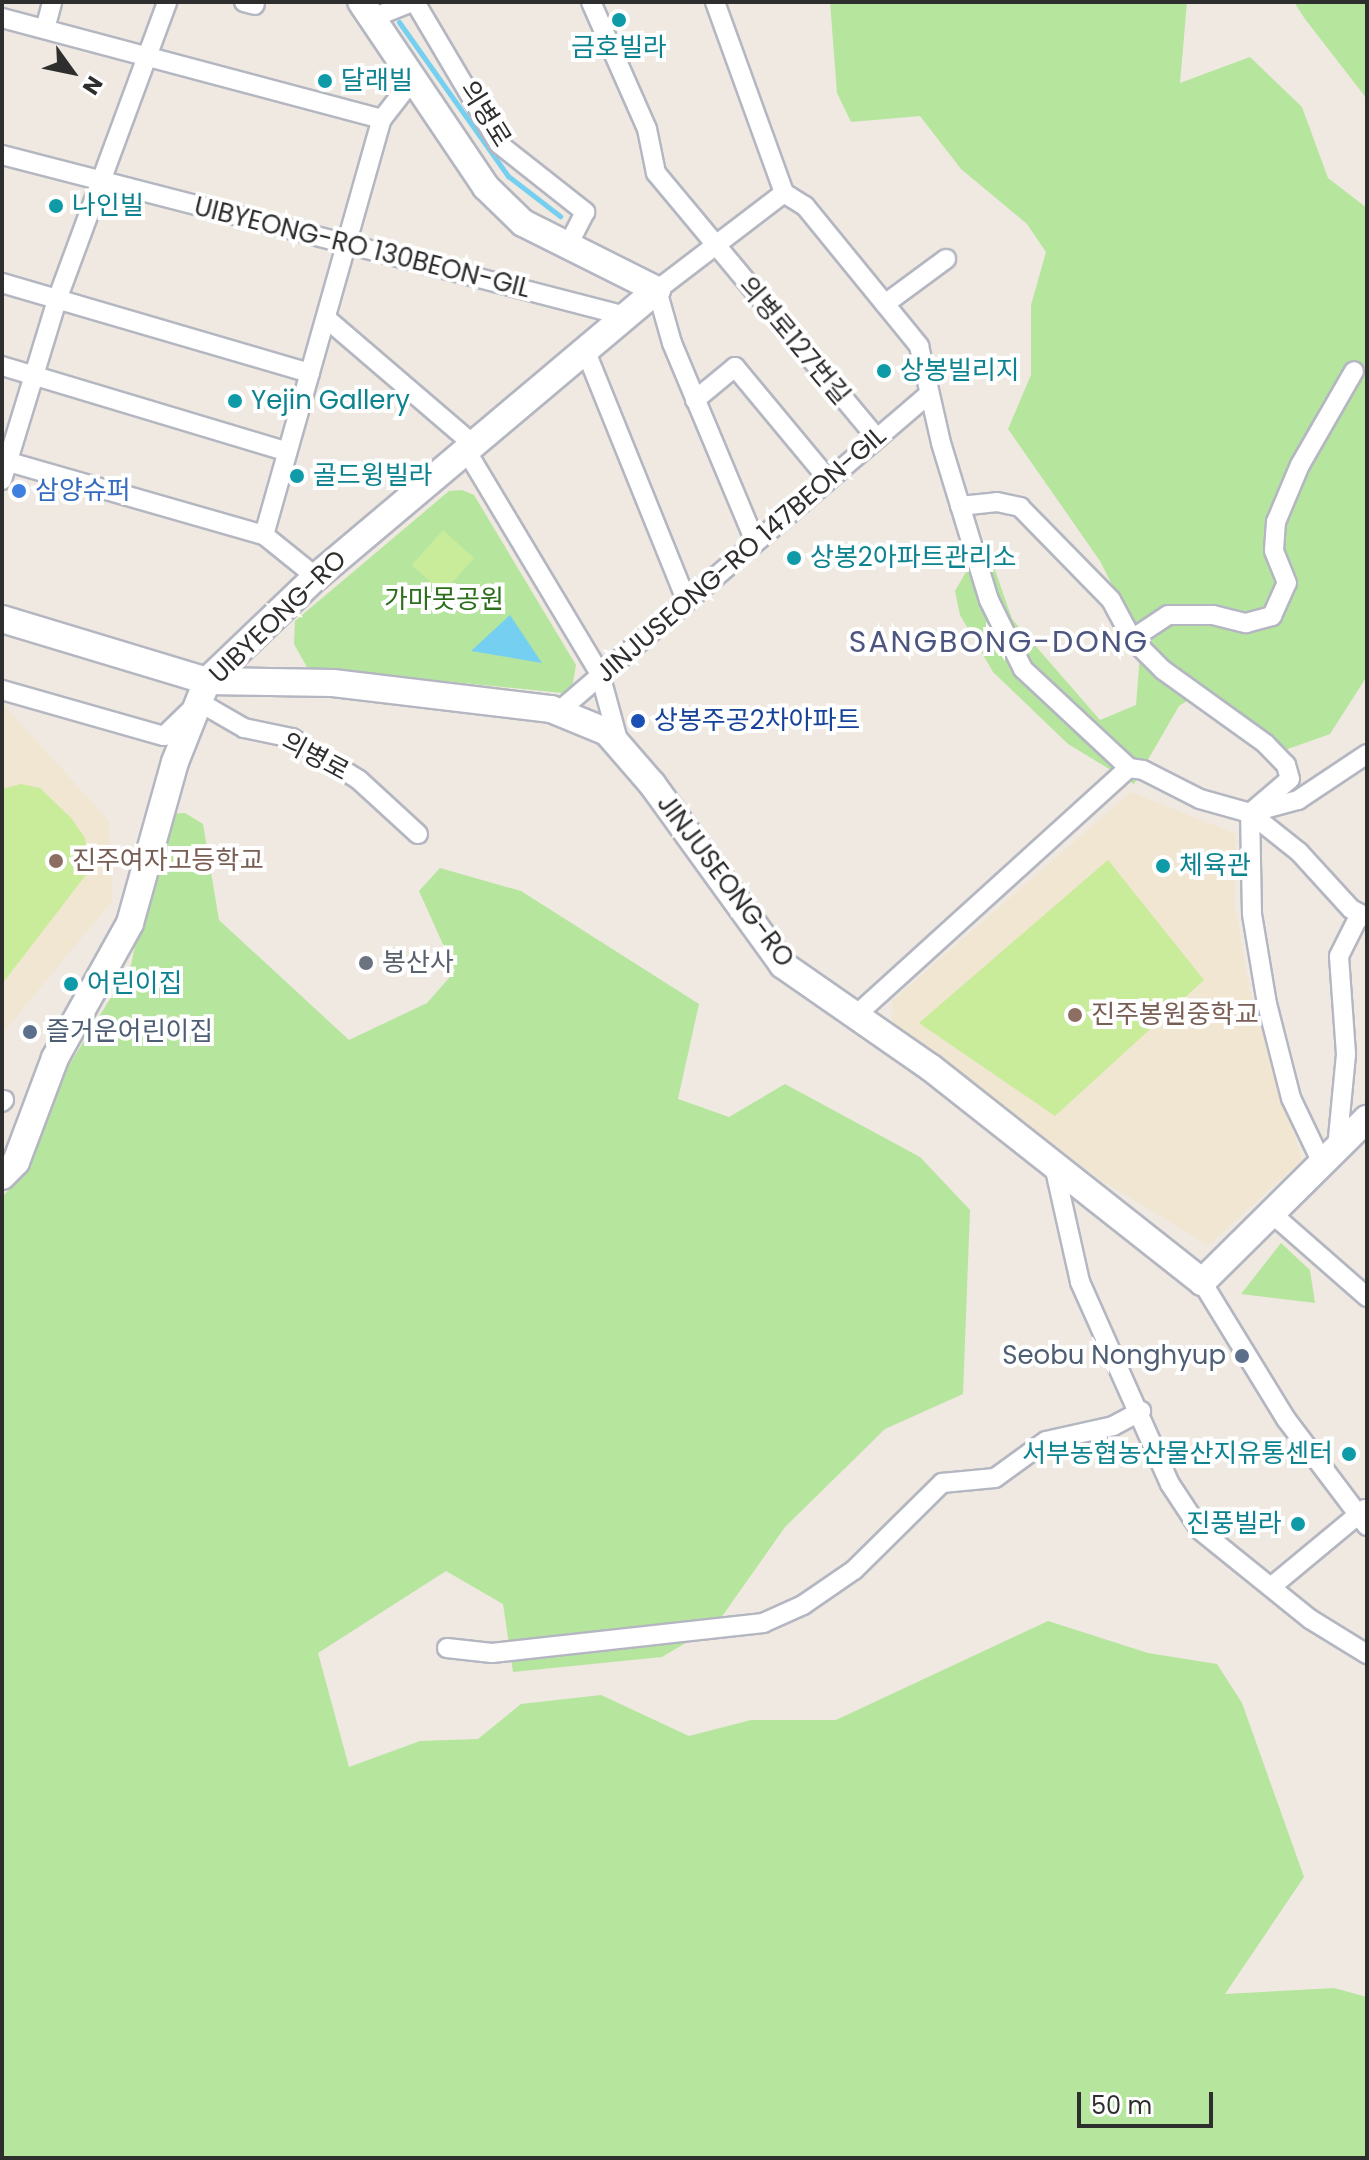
<!DOCTYPE html>
<meta charset="utf-8">
<style>
body{margin:0}
#map{position:relative;width:1369px;height:2160px;overflow:hidden;background:#efe9e1;font-family:Poppins,"Noto Sans KR",sans-serif}
div>[style]{position:absolute}
.education>*{inset:0;background:#f0e6d1}
.green>*{inset:0;background:#b6e59e}
.pitch>*{inset:0;background:#c9ec9a;transform-origin:0 0}
.water>*{inset:0;background:#75cff0}
.stream>*{height:5px;margin:-2.5px;padding:0 2.5px;transform-origin:2.5px;border-radius:2.5px;background:#75cff0}
.roads{filter:drop-shadow(2px 0 #b4b7c1) drop-shadow(-2px 0 #b4b7c1) drop-shadow(0 2px #b4b7c1) drop-shadow(0 -2px #b4b7c1)}
.street>*{height:18px;margin:-9px;padding:0 9px;transform-origin:9px;border-radius:9px;background:#fff}
.secondary>*{height:26px;margin:-13px;padding:0 13px;transform-origin:13px;border-radius:13px;background:#fff}
.dots>*{width:22px;height:22px;translate:-50% -50%;box-sizing:border-box;border:4px solid #fff;border-radius:50%}
span{translate:-50% -50%;white-space:nowrap;text-align:center;line-height:1.15;-webkit-text-stroke:8px #fff;paint-order:stroke}
.culture-label{font-size:26px;color:#0d838f}
.left{translate:0 -50%;text-align:left}
.right{translate:-100% -50%;text-align:right}
.street-label{font-size:26px;color:#2e2e2e}
.shop-label{font-size:26px;color:#366cbe}
.park-label{font-size:26px;color:#2c6e1b}
.transit-label{font-size:26px;color:#164399}
.education-label{font-size:26px;color:#785e54}
.worship-label{font-size:26px;color:#5b616d}
.service-label{font-size:26px;color:#4e5e75}
.quarter-label{font-size:30px;color:#4d5680;letter-spacing:2px}
.frame{position:absolute;inset:0;border:4px solid #2e2e2e;pointer-events:none}
.north{position:absolute;left:32px;top:32px;width:80px;height:80px;-webkit-text-stroke:6px #fff;paint-order:stroke;rotate:123deg;font-size:22px;font-weight:700;line-height:32px;text-align:center;color:#2e2e2e}
.north::after{content:'';display:block;margin:auto;width:28px;height:36px;background:#2e2e2e;clip-path:polygon(50% 0,100% 100%,50% 72%,0 100%)}
.scale{position:absolute;left:1077px;top:2092px;width:136px;height:36px;box-sizing:border-box;border:4px solid #2e2e2e;border-top:0;padding-left:10px;font-size:24px;line-height:28px;white-space:nowrap;color:#2e2e2e;-webkit-text-stroke:6px #fff;paint-order:stroke}
</style>
<div id="map">
<div class="education">
<i style="clip-path:polygon(2px 703px,109px 821px,112px 901px,2px 1034px)"></i>
<i style="clip-path:polygon(1131px 792px,1236px 834px,1234px 902px,1250px 991px,1302px 1160px,1208px 1245px,1101px 1180px,893px 1028px,892px 1001px)"></i>
</div>
<div class="green">
<i style="clip-path:polygon(830px 2px,1187px 2px,1180px 83px,1250px 57px,1302px 107px,1328px 178px,1367px 208px,1367px 676px,1330px 734px,1271px 755px,1200px 693px,1179px 706px,1134px 784px,1068px 744px,993px 672px,960px 615px,955px 591px,973px 560px,994px 567px,1012px 619px,1100px 720px,1136px 705px,1141px 642px,1100px 561px,1008px 429px,1031px 375px,1031px 305px,1046px 252px,1027px 224px,961px 169px,920px 116px,851px 122px,837px 93px)"></i>
<i style="clip-path:polygon(1294px 2px,1367px 2px,1367px 99px,1305px 19px)"></i>
<i style="clip-path:polygon(462px 490px,474px 495px,576px 665px,572px 688px,562px 693px,307px 667px,294px 644px,295px 621px,449px 491px)"></i>
<i style="clip-path:polygon(185px 813px,203px 824px,219px 920px,349px 1040px,427px 1003px,455px 971px,419px 891px,440px 868px,521px 891px,699px 1004px,678px 1099px,729px 1117px,785px 1084px,920px 1157px,970px 1210px,963px 1394px,885px 1429px,785px 1527px,716px 1625px,662px 1657px,513px 1672px,503px 1604px,446px 1571px,318px 1653px,349px 1767px,420px 1741px,478px 1739px,521px 1704px,601px 1695px,689px 1736px,751px 1720px,836px 1720px,1048px 1621px,1148px 1653px,1217px 1664px,1242px 1703px,1304px 1877px,1225px 1994px,1334px 1988px,1367px 1997px,1367px 2158px,2px 2158px,2px 1197px,20px 1178px,53px 1091px,131px 965px,147px 889px,150px 815px)"></i>
<i style="clip-path:polygon(1281px 1243px,1310px 1270px,1315px 1303px,1241px 1294px)"></i>
</div>
<div class="pitch">
<i style="left:443px;top:530px;width:42px;height:47px;rotate:42deg"></i>
<i style="clip-path:polygon(21px 784px,40px 788px,72px 819px,85px 838px,89px 871px,2px 984px,2px 789px)"></i>
<i style="clip-path:polygon(1108px 860px,1204px 980px,1055px 1116px,919px 1023px)"></i>
</div>
<div class="water">
<i style="clip-path:polygon(510px 615px,542px 663px,471px 651px)"></i>
</div>
<div class="stream">
<i style="left:399px;top:22px;width:189px;rotate:54.7deg"></i>
<i style="left:508px;top:176px;width:66px;rotate:37.6deg"></i>
</div>
<div class="roads">
<div class="street">
<i style="left:244px;top:2px;width:11px;rotate:15deg"></i>
<i style="left:415px;top:2px;width:165px;rotate:59.4deg"></i>
<i style="left:499px;top:144px;width:110px;rotate:38.3deg"></i>
<i style="left:585px;top:212px;width:37px;rotate:117deg"></i>
<i style="left:591px;top:2px;width:139px;rotate:66.2deg"></i>
<i style="left:647px;top:129px;width:45px;rotate:78.4deg"></i>
<i style="left:656px;top:173px;width:345px;rotate:50.2deg"></i>
<i style="left:715px;top:2px;width:203px;rotate:70.1deg"></i>
<i style="left:2px;top:18px;width:393px;rotate:14.9deg"></i>
<i style="left:382px;top:119px;width:51px;rotate:-52.2deg"></i>
<i style="left:370px;top:19px;width:45px;rotate:-22deg"></i>
<i style="left:45px;top:29px;width:28px;rotate:-75deg"></i>
<i style="left:2px;top:155px;width:640px;rotate:14.47deg"></i>
<i style="left:2px;top:283px;width:321px;rotate:16.3deg"></i>
<i style="left:885px;top:304px;width:76px;rotate:-36.4deg"></i>
<i style="left:327px;top:319px;width:192px;rotate:40.6deg"></i>
<i style="left:584px;top:347px;width:272px;rotate:68deg"></i>
<i style="left:2px;top:366px;width:295px;rotate:16.7deg"></i>
<i style="left:695px;top:400px;width:52px;rotate:-39.5deg"></i>
<i style="left:735px;top:367px;width:144px;rotate:50.3deg"></i>
<i style="left:466px;top:450px;width:261px;rotate:59.1deg"></i>
<i style="left:600px;top:674px;width:73px;rotate:74.8deg"></i>
<i style="left:2px;top:460px;width:273px;rotate:16deg"></i>
<i style="left:264px;top:535px;width:67px;rotate:38.9deg"></i>
<i style="left:2px;top:480px;width:188px;rotate:-73deg"></i>
<i style="left:57px;top:300px;width:318px;rotate:-69.7deg"></i>
<i style="left:960px;top:506px;width:37px;rotate:-6deg"></i>
<i style="left:997px;top:502px;width:24px;rotate:12deg"></i>
<i style="left:1020px;top:507px;width:130px;rotate:45.6deg"></i>
<i style="left:1111px;top:600px;width:44px;rotate:61.7deg"></i>
<i style="left:264px;top:535px;width:432px;rotate:-74.2deg"></i>
<i style="left:754px;top:539px;width:212px;rotate:-112.7deg"></i>
<i style="left:672px;top:343px;width:55px;rotate:-105.8deg"></i>
<i style="left:657px;top:290px;width:160px;rotate:-37.4deg"></i>
<i style="left:784px;top:193px;width:25px;rotate:32deg"></i>
<i style="left:805px;top:206px;width:181px;rotate:50.8deg"></i>
<i style="left:919px;top:346px;width:99px;rotate:77.2deg"></i>
<i style="left:941px;top:443px;width:164px;rotate:73deg"></i>
<i style="left:989px;top:600px;width:77px;rotate:63.8deg"></i>
<i style="left:1023px;top:669px;width:145px;rotate:43deg"></i>
<i style="left:2px;top:690px;width:168px;rotate:15.9deg"></i>
<i style="left:164px;top:736px;width:49px;rotate:-44.2deg"></i>
<i style="left:199px;top:702px;width:52px;rotate:30deg"></i>
<i style="left:244px;top:728px;width:49px;rotate:11.8deg"></i>
<i style="left:292px;top:738px;width:79px;rotate:32.1deg"></i>
<i style="left:359px;top:780px;width:80px;rotate:42.5deg"></i>
<i style="left:551px;top:709px;width:8px;rotate:14deg"></i>
<i style="left:559px;top:711px;width:487px;rotate:-40.6deg"></i>
<i style="left:1253px;top:812px;width:47px;rotate:-14.9deg"></i>
<i style="left:1298px;top:800px;width:83px;rotate:-33.7deg"></i>
<i style="left:854px;top:1017px;width:371px;rotate:-42.2deg"></i>
<i style="left:1129px;top:768px;width:14px;rotate:8deg"></i>
<i style="left:1143px;top:770px;width:64px;rotate:27deg"></i>
<i style="left:1200px;top:799px;width:52px;rotate:15.6deg"></i>
<i style="left:1250px;top:813px;width:63px;rotate:38.5deg"></i>
<i style="left:1299px;top:852px;width:77px;rotate:47.6deg"></i>
<i style="left:1351px;top:909px;width:18px;rotate:27deg"></i>
<i style="left:2px;top:1102px;width:3px;rotate:-45deg"></i>
<i style="left:1337px;top:1148px;width:94px;rotate:-84.5deg"></i>
<i style="left:1346px;top:1054px;width:98px;rotate:-94.1deg"></i>
<i style="left:1339px;top:956px;width:47px;rotate:-63.4deg"></i>
<i style="left:1053px;top:1161px;width:124px;rotate:77.4deg"></i>
<i style="left:1080px;top:1282px;width:221px;rotate:66deg"></i>
<i style="left:1170px;top:1484px;width:56px;rotate:56.6deg"></i>
<i style="left:1201px;top:1531px;width:140px;rotate:38.9deg"></i>
<i style="left:1310px;top:1619px;width:67px;rotate:31.6deg"></i>
<i style="left:1322px;top:1163px;width:72px;rotate:-115.5deg"></i>
<i style="left:1291px;top:1098px;width:97px;rotate:-104.3deg"></i>
<i style="left:1267px;top:1004px;width:91px;rotate:-99.5deg"></i>
<i style="left:1252px;top:914px;width:101px;rotate:-91.1deg"></i>
<i style="left:1250px;top:813px;width:52px;rotate:-40.4deg"></i>
<i style="left:1290px;top:779px;width:15px;rotate:-106deg"></i>
<i style="left:1286px;top:765px;width:29px;rotate:-134deg"></i>
<i style="left:1266px;top:744px;width:127px;rotate:-144.3deg"></i>
<i style="left:1163px;top:670px;width:44px;rotate:-135deg"></i>
<i style="left:1132px;top:639px;width:43px;rotate:-33.7deg"></i>
<i style="left:1168px;top:615px;width:45px"></i>
<i style="left:1213px;top:615px;width:34px;rotate:14deg"></i>
<i style="left:1246px;top:623px;width:27px;rotate:-15deg"></i>
<i style="left:1272px;top:616px;width:36px;rotate:-66deg"></i>
<i style="left:1287px;top:583px;width:35px;rotate:-112deg"></i>
<i style="left:1274px;top:550px;width:28px;rotate:-86deg"></i>
<i style="left:1276px;top:522px;width:62px;rotate:-67.2deg"></i>
<i style="left:1300px;top:465px;width:108px;rotate:-60.1deg"></i>
<i style="left:1270px;top:1212px;width:129px;rotate:41.2deg"></i>
<i style="left:1202px;top:1282px;width:161px;rotate:58.5deg"></i>
<i style="left:1286px;top:1419px;width:134px;rotate:52.9deg"></i>
<i style="left:1271px;top:1587px;width:122px;rotate:-39.7deg"></i>
<i style="left:447px;top:1648px;width:45px;rotate:6.3deg"></i>
<i style="left:492px;top:1653px;width:273px;rotate:-6.3deg"></i>
<i style="left:763px;top:1623px;width:44px;rotate:-24.2deg"></i>
<i style="left:803px;top:1605px;width:62px;rotate:-34.5deg"></i>
<i style="left:854px;top:1570px;width:124px;rotate:-44.7deg"></i>
<i style="left:942px;top:1483px;width:53px;rotate:-5.4deg"></i>
<i style="left:995px;top:1478px;width:63px;rotate:-36deg"></i>
<i style="left:1046px;top:1441px;width:69px;rotate:-12.6deg"></i>
<i style="left:1113px;top:1426px;width:32px;rotate:-28deg"></i>
</div>
<div class="secondary">
<i style="left:2px;top:619px;width:214px;rotate:16.8deg"></i>
<i style="left:207px;top:681px;width:126px;rotate:0.9deg"></i>
<i style="left:333px;top:683px;width:220px;rotate:6.8deg"></i>
<i style="left:551px;top:709px;width:61px;rotate:22.3deg"></i>
<i style="left:607px;top:732px;width:69px;rotate:49.1deg"></i>
<i style="left:652px;top:784px;width:223px;rotate:54.1deg"></i>
<i style="left:783px;top:965px;width:179px;rotate:34.8deg"></i>
<i style="left:930px;top:1067px;width:347px;rotate:38.3deg"></i>
<i style="left:1202px;top:1282px;width:232px;rotate:-44.7deg"></i>
<i style="left:2px;top:1176px;width:20px;rotate:-45deg"></i>
<i style="left:16px;top:1162px;width:111px;rotate:-69.4deg"></i>
<i style="left:55px;top:1058px;width:154px;rotate:-60.9deg"></i>
<i style="left:130px;top:923px;width:167px;rotate:-74.4deg"></i>
<i style="left:175px;top:762px;width:87px;rotate:-68.4deg"></i>
<i style="left:207px;top:681px;width:151px;rotate:-43.7deg"></i>
<i style="left:316px;top:577px;width:446px;rotate:-40.1deg"></i>
<i style="left:657px;top:290px;width:150px;rotate:-153.4deg"></i>
<i style="left:523px;top:223px;width:52px;rotate:-135.8deg"></i>
<i style="left:486px;top:187px;width:223px;rotate:-124deg"></i>
</div>
</div>
<div class="dots">
<i style="left:619px;top:20px;background:#0f9aa8"></i>
<i style="left:325px;top:81px;background:#0f9aa8"></i>
<i style="left:56px;top:206px;background:#0f9aa8"></i>
<i style="left:884px;top:371px;background:#0f9aa8"></i>
<i style="left:235px;top:401px;background:#0f9aa8"></i>
<i style="left:297px;top:476px;background:#0f9aa8"></i>
<i style="left:19px;top:491px;background:#3f7fe0"></i>
<i style="left:794px;top:558px;background:#0f9aa8"></i>
<i style="left:638px;top:721px;background:#1a4fb4"></i>
<i style="left:56px;top:861px;background:#8d6e63"></i>
<i style="left:1163px;top:866px;background:#0f9aa8"></i>
<i style="left:366px;top:963px;background:#6b7280"></i>
<i style="left:71px;top:984px;background:#0f9aa8"></i>
<i style="left:1075px;top:1015px;background:#8d6e63"></i>
<i style="left:30px;top:1032px;background:#5c6f8a"></i>
<i style="left:1242px;top:1356px;background:#5c6f8a"></i>
<i style="left:1349px;top:1454px;background:#0f9aa8"></i>
<i style="left:1298px;top:1524px;background:#0f9aa8"></i>
</div>
<div class="culture-label">
<span style="left:619px;top:48px">금호빌라</span>
<span class="left" style="left:341px;top:81px">달래빌</span>
<span class="left" style="left:72px;top:206px">나인빌</span>
<span class="left" style="left:900px;top:371px">상봉빌리지</span>
<span class="left" style="left:251px;top:401px">Yejin Gallery</span>
<span class="left" style="left:313px;top:476px">골드윙빌라</span>
<span class="left" style="left:810px;top:558px">상봉2아파트관리소</span>
<span class="left" style="left:1179px;top:866px">체육관</span>
<span class="left" style="left:87px;top:984px">어린이집</span>
<span class="right" style="left:1333px;top:1454px">서부농협농산물산지유통센터</span>
<span class="right" style="left:1282px;top:1524px">진풍빌라</span>
</div>
<div class="street-label">
<span style="left:485px;top:114px;rotate:58deg">의병로</span>
<span style="left:362px;top:248px;rotate:14deg">UIBYEONG-RO 130BEON-GIL</span>
<span style="left:794px;top:341px;rotate:50deg">의병로127번길</span>
<span style="left:741px;top:555px;rotate:-41deg">JINJUSEONG-RO 147BEON-GIL</span>
<span style="left:278px;top:617px;rotate:-44deg">UIBYEONG-RO</span>
<span style="left:315px;top:757px;rotate:28deg">의병로</span>
<span style="left:725px;top:881px;rotate:53deg">JINJUSEONG-RO</span>
</div>
<div class="shop-label">
<span class="left" style="left:35px;top:491px">삼양슈퍼</span>
</div>
<div class="park-label">
<span style="left:444px;top:600px">가마못공원</span>
</div>
<div class="transit-label">
<span class="left" style="left:654px;top:721px">상봉주공2차아파트</span>
</div>
<div class="education-label">
<span class="left" style="left:72px;top:861px">진주여자고등학교</span>
<span class="left" style="left:1091px;top:1015px">진주봉원중학교</span>
</div>
<div class="worship-label">
<span class="left" style="left:382px;top:963px">봉산사</span>
</div>
<div class="service-label">
<span class="left" style="left:46px;top:1032px">즐거운어린이집</span>
<span class="right" style="left:1226px;top:1356px">Seobu Nonghyup</span>
</div>
<div class="quarter-label">
<span style="left:999px;top:642px">SANGBONG-DONG</span>
</div>
<div class="frame"></div>
<div class="north">N</div>
<div class="scale">50 m</div>
</div>
